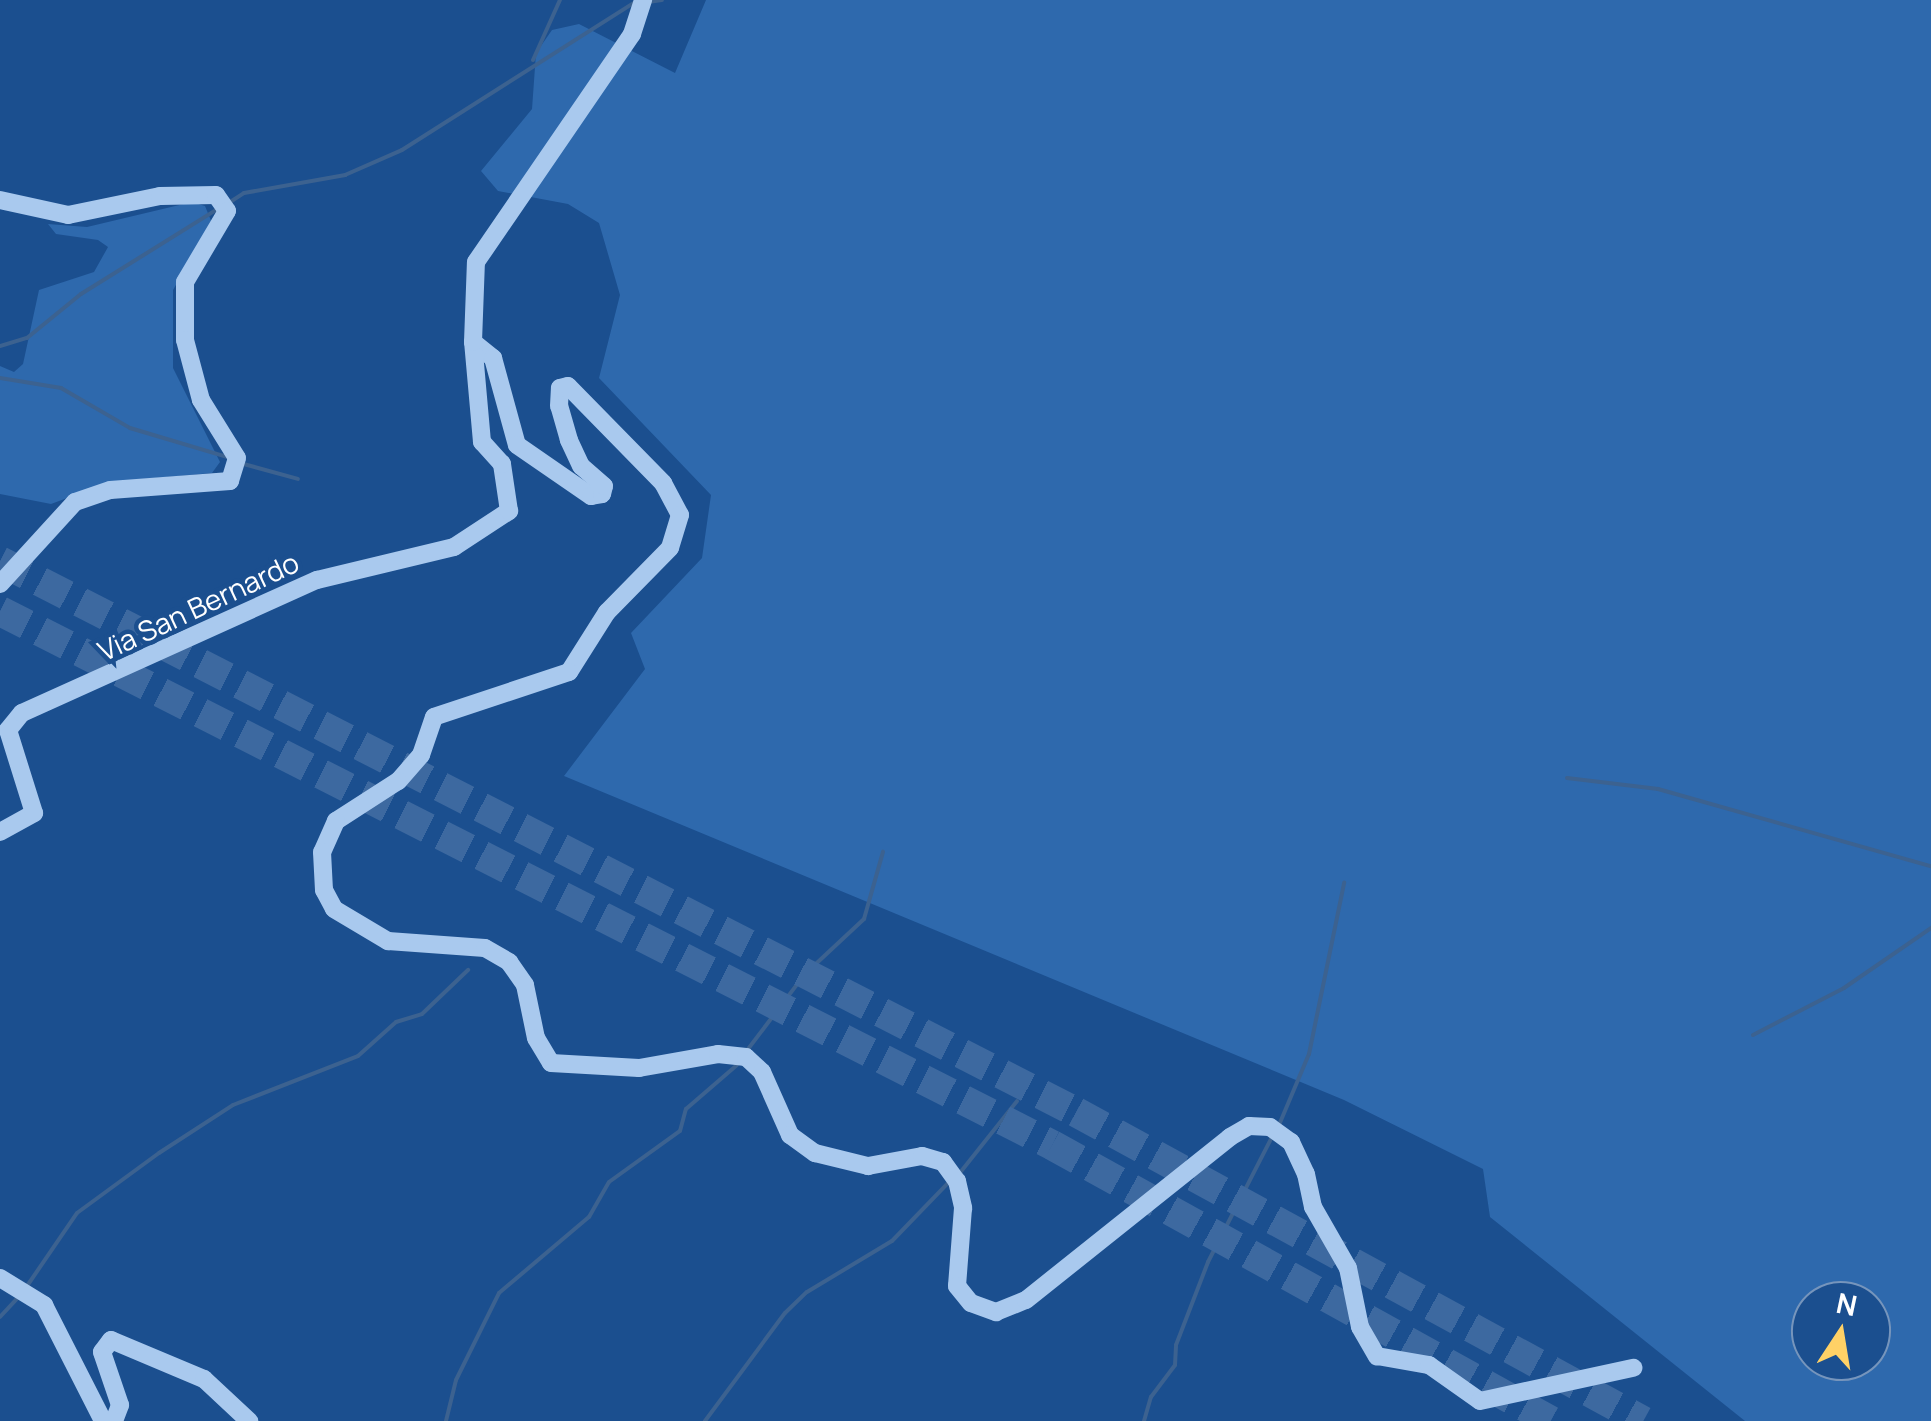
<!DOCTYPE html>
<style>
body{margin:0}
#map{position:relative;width:1931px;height:1421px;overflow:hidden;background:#1b4f8f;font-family:Manrope,sans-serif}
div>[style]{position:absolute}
.green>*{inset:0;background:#2e69ad}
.stream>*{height:4px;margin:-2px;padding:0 2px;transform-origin:2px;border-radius:2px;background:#3c6290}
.highway-tunnel>*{height:30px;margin-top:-15px;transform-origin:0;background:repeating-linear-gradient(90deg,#3d69a0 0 30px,transparent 0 45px)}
.minor>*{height:18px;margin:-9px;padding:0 9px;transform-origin:9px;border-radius:9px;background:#a9c9ee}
span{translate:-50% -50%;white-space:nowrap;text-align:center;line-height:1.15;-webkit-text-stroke:9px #1b4f8f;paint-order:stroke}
.street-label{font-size:28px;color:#fff}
.north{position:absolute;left:1791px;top:1281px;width:100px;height:100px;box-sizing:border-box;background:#1b4f8f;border:2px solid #7695bc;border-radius:50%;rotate:12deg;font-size:28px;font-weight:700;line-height:40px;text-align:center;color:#fff}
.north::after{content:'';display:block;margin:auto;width:35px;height:45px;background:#ffd166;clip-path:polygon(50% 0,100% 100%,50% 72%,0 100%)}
</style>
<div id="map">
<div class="green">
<i style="clip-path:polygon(evenodd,706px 0,1931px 0,1931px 1421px,1745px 1421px,1490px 1217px,1483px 1169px,1344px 1100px,564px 776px,645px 669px,631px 633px,702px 558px,711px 495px,599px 378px,620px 295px,599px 223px,568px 204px,498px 191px,481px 171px,532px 109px,536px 53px,552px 30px,579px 24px,675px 73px,706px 0,1811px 1301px,1871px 1301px,1871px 1361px,1811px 1361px,1811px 1301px)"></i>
<i style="clip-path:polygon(192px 202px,205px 206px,212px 223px,173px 290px,173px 368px,220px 462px,212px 473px,110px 482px,51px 504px,0 494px,0 366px,14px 372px,23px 364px,39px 290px,94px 272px,108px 247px,98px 240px,56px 234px,48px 224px,87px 227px)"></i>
</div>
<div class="stream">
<i style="left:648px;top:2px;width:14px;rotate:-8deg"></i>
<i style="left:533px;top:60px;width:66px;rotate:-65.8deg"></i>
<i style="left:227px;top:204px;width:20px;rotate:-33deg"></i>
<i style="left:244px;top:193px;width:103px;rotate:-10.1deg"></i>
<i style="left:345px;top:175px;width:62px;rotate:-23.7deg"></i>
<i style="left:402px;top:150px;width:275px;rotate:-32.4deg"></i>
<i style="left:0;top:346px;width:28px;rotate:-17deg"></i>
<i style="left:27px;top:338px;width:70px;rotate:-39.2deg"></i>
<i style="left:81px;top:294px;width:163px;rotate:-31.9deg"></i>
<i style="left:0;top:378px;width:62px;rotate:9.3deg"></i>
<i style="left:61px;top:388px;width:80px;rotate:30.1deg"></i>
<i style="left:130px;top:428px;width:101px;rotate:16.6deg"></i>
<i style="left:240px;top:463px;width:60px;rotate:15.4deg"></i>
<i style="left:1567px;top:778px;width:92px;rotate:6.9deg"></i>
<i style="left:1658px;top:789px;width:284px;rotate:15.8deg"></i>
<i style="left:1753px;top:1035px;width:102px;rotate:-27.3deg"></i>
<i style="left:1844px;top:988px;width:106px;rotate:-34.6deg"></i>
<i style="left:745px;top:1053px;width:99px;rotate:-52.8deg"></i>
<i style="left:805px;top:974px;width:81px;rotate:-43deg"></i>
<i style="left:864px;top:919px;width:70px;rotate:-74.2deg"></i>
<i style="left:1279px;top:1125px;width:77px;rotate:-67.1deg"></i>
<i style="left:1309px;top:1054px;width:175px;rotate:-78.4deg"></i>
<i style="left:959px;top:1174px;width:93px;rotate:-51.5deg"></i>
<i style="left:27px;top:1286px;width:88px;rotate:-55.6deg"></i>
<i style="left:77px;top:1213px;width:102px;rotate:-36.2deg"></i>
<i style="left:159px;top:1153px;width:88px;rotate:-33deg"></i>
<i style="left:233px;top:1105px;width:134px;rotate:-21.4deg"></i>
<i style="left:358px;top:1056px;width:51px;rotate:-41.8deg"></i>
<i style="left:396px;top:1022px;width:27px;rotate:-17deg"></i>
<i style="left:422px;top:1014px;width:64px;rotate:-43.7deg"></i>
<i style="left:0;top:1317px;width:26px;rotate:-47deg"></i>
<i style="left:446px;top:1421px;width:42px;rotate:-76.3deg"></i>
<i style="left:456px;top:1380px;width:97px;rotate:-63.7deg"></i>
<i style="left:499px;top:1293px;width:118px;rotate:-40.2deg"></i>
<i style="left:589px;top:1217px;width:40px;rotate:-60.3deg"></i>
<i style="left:609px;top:1182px;width:87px;rotate:-35.7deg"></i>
<i style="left:680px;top:1131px;width:23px;rotate:-75deg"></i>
<i style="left:686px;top:1109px;width:67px;rotate:-40.8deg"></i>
<i style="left:705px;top:1421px;width:134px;rotate:-53.5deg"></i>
<i style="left:785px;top:1313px;width:30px;rotate:-44deg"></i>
<i style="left:807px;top:1292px;width:99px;rotate:-31deg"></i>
<i style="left:892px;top:1241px;width:85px;rotate:-46deg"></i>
<i style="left:1144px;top:1421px;width:25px;rotate:-74deg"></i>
<i style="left:1151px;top:1397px;width:40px;rotate:-53deg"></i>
<i style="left:1175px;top:1365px;width:20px;rotate:-87deg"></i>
<i style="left:1176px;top:1345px;width:89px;rotate:-68.9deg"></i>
<i style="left:1208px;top:1262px;width:140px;rotate:-62.9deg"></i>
</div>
<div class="highway-tunnel">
<i style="left:0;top:561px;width:1209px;rotate:27.12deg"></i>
<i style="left:1076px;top:1112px;width:646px;rotate:28.59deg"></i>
<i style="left:0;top:611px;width:1180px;rotate:26.91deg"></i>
<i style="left:1052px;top:1145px;width:570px;rotate:28.95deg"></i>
</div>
<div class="minor">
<i style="left:0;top:200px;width:70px;rotate:12.4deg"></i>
<i style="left:68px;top:215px;width:94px;rotate:-11.7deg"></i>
<i style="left:160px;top:196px;width:56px;rotate:-1deg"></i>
<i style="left:216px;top:195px;width:19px;rotate:55deg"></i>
<i style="left:227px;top:211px;width:82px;rotate:120.6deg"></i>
<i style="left:185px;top:282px;width:58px;rotate:90deg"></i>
<i style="left:185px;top:340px;width:62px;rotate:75.1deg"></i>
<i style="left:201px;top:400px;width:68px;rotate:58.2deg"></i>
<i style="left:237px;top:458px;width:24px;rotate:107deg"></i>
<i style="left:230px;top:481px;width:120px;rotate:175.7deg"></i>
<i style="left:110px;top:490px;width:37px;rotate:161deg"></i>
<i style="left:75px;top:502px;width:111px;rotate:132.4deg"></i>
<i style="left:473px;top:342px;width:26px;rotate:39deg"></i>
<i style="left:493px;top:358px;width:90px;rotate:74.6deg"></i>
<i style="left:517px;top:445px;width:90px;rotate:34.6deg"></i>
<i style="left:591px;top:496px;width:11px;rotate:-10deg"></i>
<i style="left:602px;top:494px;width:8px;rotate:-76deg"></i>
<i style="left:604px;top:486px;width:30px;rotate:-139deg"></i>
<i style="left:581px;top:466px;width:29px;rotate:-115deg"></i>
<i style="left:569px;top:440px;width:35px;rotate:-106deg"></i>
<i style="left:559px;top:406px;width:18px;rotate:-87deg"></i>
<i style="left:560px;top:388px;width:8px;rotate:-14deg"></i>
<i style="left:568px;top:386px;width:136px;rotate:45.6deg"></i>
<i style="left:663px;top:483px;width:36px;rotate:62deg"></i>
<i style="left:680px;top:515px;width:34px;rotate:107deg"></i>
<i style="left:670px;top:548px;width:90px;rotate:134.5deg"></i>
<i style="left:607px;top:612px;width:71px;rotate:122.3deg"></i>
<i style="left:569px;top:672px;width:142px;rotate:161.6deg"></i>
<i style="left:434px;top:717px;width:40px;rotate:108.9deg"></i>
<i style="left:421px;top:755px;width:35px;rotate:131deg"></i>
<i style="left:398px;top:781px;width:74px;rotate:147.2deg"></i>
<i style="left:336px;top:821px;width:34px;rotate:114deg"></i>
<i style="left:322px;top:852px;width:38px;rotate:87deg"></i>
<i style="left:324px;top:890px;width:21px;rotate:62deg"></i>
<i style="left:334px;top:909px;width:63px;rotate:30.7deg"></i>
<i style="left:388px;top:941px;width:97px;rotate:4.1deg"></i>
<i style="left:485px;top:948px;width:28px;rotate:30deg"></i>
<i style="left:509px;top:962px;width:28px;rotate:55deg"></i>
<i style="left:525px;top:985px;width:54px;rotate:78.3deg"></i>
<i style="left:536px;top:1038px;width:29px;rotate:59deg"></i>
<i style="left:551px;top:1063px;width:88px;rotate:3.3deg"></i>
<i style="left:639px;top:1068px;width:80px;rotate:-10deg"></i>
<i style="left:718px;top:1054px;width:28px;rotate:6deg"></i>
<i style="left:746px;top:1057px;width:22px;rotate:43deg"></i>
<i style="left:762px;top:1072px;width:69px;rotate:66deg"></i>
<i style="left:790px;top:1135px;width:31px;rotate:36deg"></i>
<i style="left:815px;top:1153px;width:55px;rotate:13.8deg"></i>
<i style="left:868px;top:1166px;width:55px;rotate:-10.5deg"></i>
<i style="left:922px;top:1156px;width:22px;rotate:16deg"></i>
<i style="left:943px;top:1162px;width:24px;rotate:54deg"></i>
<i style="left:957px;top:1181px;width:28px;rotate:77deg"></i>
<i style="left:963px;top:1208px;width:78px;rotate:94.4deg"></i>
<i style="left:957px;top:1286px;width:22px;rotate:51deg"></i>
<i style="left:971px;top:1303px;width:27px;rotate:20deg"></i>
<i style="left:996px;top:1312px;width:32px;rotate:-22deg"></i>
<i style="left:1026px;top:1300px;width:261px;rotate:-38.6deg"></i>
<i style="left:1230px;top:1137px;width:22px;rotate:-30deg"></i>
<i style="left:1249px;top:1126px;width:21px;rotate:3deg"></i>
<i style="left:1270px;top:1127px;width:26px;rotate:36deg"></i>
<i style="left:1291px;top:1142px;width:35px;rotate:65deg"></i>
<i style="left:1306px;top:1174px;width:34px;rotate:78deg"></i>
<i style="left:1313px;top:1207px;width:70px;rotate:60.2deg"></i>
<i style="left:1348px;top:1268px;width:60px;rotate:78.5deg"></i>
<i style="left:1360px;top:1327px;width:34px;rotate:60deg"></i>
<i style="left:1377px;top:1356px;width:53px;rotate:9.8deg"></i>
<i style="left:1429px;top:1365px;width:62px;rotate:35.2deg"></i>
<i style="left:1480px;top:1401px;width:157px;rotate:-12.2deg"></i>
<i style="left:0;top:832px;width:39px;rotate:-29deg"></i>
<i style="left:34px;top:813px;width:87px;rotate:-107.4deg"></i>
<i style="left:8px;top:730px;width:22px;rotate:-51deg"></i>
<i style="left:22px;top:713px;width:324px;rotate:-24.3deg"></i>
<i style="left:317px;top:580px;width:141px;rotate:-13.5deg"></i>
<i style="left:454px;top:547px;width:66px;rotate:-33.2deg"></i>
<i style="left:509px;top:511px;width:48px;rotate:-98.5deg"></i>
<i style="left:502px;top:464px;width:30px;rotate:-132deg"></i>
<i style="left:482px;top:442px;width:100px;rotate:-95.1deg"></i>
<i style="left:473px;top:342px;width:80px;rotate:-87.9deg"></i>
<i style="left:476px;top:262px;width:276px;rotate:-55.6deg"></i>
<i style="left:632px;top:34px;width:36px;rotate:-72deg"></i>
<i style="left:0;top:1278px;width:52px;rotate:31.5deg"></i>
<i style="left:44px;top:1305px;width:130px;rotate:63deg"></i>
<i style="left:114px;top:1421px;width:17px;rotate:-69deg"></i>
<i style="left:120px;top:1405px;width:56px;rotate:-108.8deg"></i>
<i style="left:102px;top:1352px;width:15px;rotate:-53deg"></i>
<i style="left:111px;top:1340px;width:101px;rotate:22.8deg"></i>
<i style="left:204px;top:1379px;width:62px;rotate:43deg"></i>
</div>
<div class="street-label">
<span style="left:198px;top:606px;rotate:-25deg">Via San Bernardo</span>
</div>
<div class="north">N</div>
</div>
